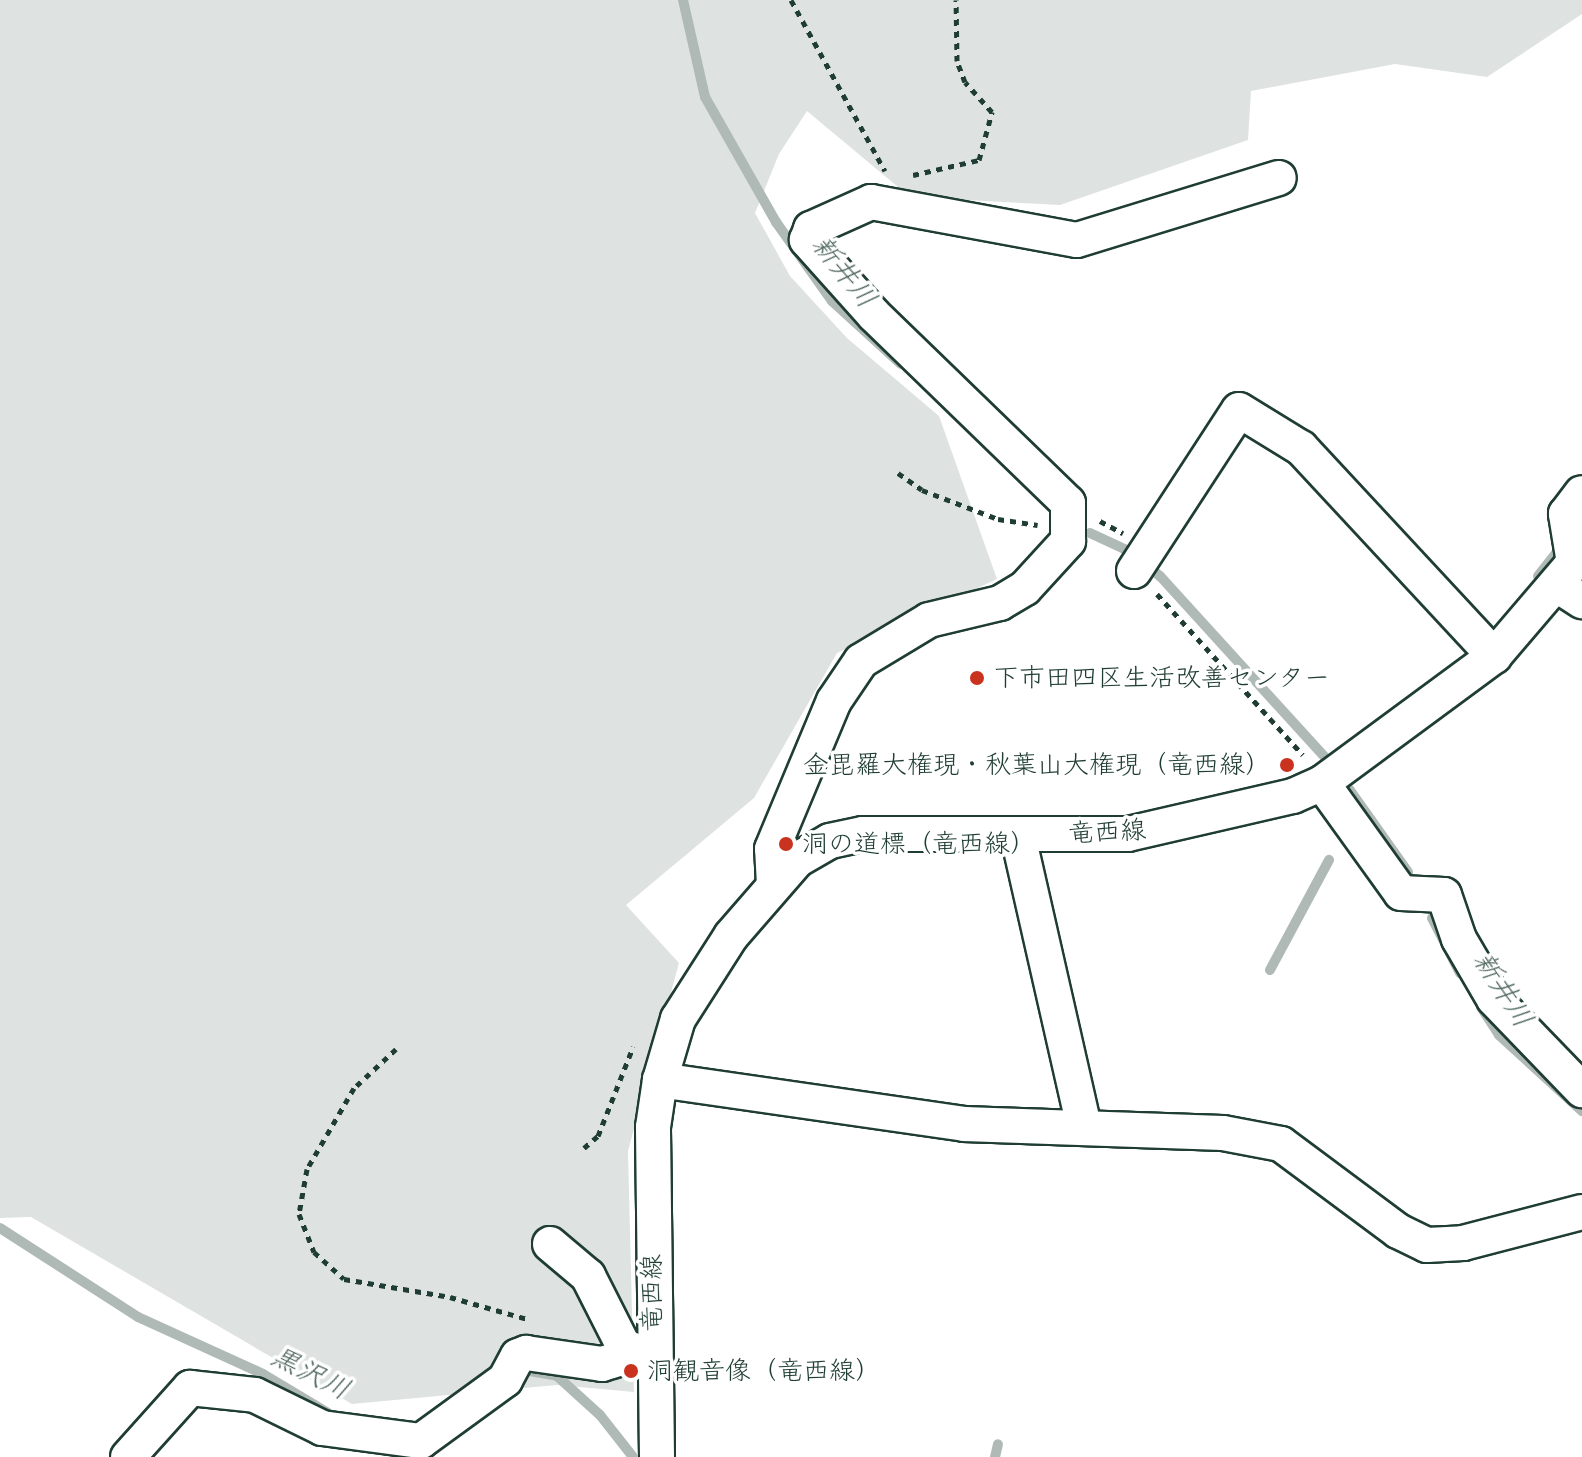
<!DOCTYPE html>
<meta charset="utf-8">
<style>
body{margin:0}
#map{position:relative;width:1582px;height:1457px;overflow:hidden;background:#fff;font-family:Itim,"Klee One",sans-serif}
div>[style]{position:absolute}
.green>*{inset:0;background:#dee3e2}
.stream>*{height:10px;margin:-5px;padding:0 5px;transform-origin:5px;border-radius:5px;background:#afbab7}
.path>*{height:5px;margin-top:-2.5px;transform-origin:0;background:repeating-linear-gradient(90deg,#1f3d34 0 6px,transparent 0 12px)}
.roads{filter:drop-shadow(2px 0 #1f3d34) drop-shadow(-2px 0 #1f3d34) drop-shadow(0 2px #1f3d34) drop-shadow(0 -2px #1f3d34)}
.minor>*{height:34px;margin:-17px;padding:0 17px;transform-origin:17px;border-radius:17px;background:#fff}
.dots>*{width:22px;height:22px;translate:-50% -50%;box-sizing:border-box;border:4px solid #fff;border-radius:50%}
span{translate:-50% -50%;white-space:nowrap;text-align:center;line-height:1.15;-webkit-text-stroke:7px #fff;paint-order:stroke}
.poi-label{font-size:26px;color:#1f3d34}
.left{translate:0 -50%;text-align:left}
.right{translate:-100% -50%;text-align:right}
.street-label{font-size:26px;color:#1f3d34}
.water-label{font-size:28px;color:#4a625b;font-style:italic}
</style>
<div id="map">
<div class="green">
<i style="clip-path:polygon(0 0,1582px 0,1582px 14px,1487px 77px,1395px 64px,1251px 91px,1248px 140px,1060px 205px,910px 197px,807px 111px,779px 154px,755px 213px,790px 276px,847px 338px,939px 416px,997px 579px,837px 653px,754px 798px,626px 905px,679px 963px,628px 1151px,634px 1392px,557px 1385px,352px 1404px,31px 1217px,0 1218px)"></i>
</div>
<div class="stream">
<i style="left:683px;top:0;width:99px;rotate:77.2deg"></i>
<i style="left:705px;top:97px;width:144px;rotate:60.4deg"></i>
<i style="left:776px;top:222px;width:97px;rotate:54.7deg"></i>
<i style="left:832px;top:301px;width:93px;rotate:42.4deg"></i>
<i style="left:1090px;top:533px;width:45px;rotate:24.9deg"></i>
<i style="left:1131px;top:552px;width:38px;rotate:40deg"></i>
<i style="left:1160px;top:576px;width:244px;rotate:47.7deg"></i>
<i style="left:1538px;top:576px;width:42px;rotate:-51.8deg"></i>
<i style="left:1349px;top:789px;width:102px;rotate:54.6deg"></i>
<i style="left:1432px;top:918px;width:62px;rotate:63deg"></i>
<i style="left:1270px;top:970px;width:125px;rotate:-61.8deg"></i>
<i style="left:1481px;top:1007px;width:33px;rotate:57deg"></i>
<i style="left:1499px;top:1035px;width:113px;rotate:42.5deg"></i>
<i style="left:0;top:1228px;width:164px;rotate:32.8deg"></i>
<i style="left:138px;top:1317px;width:137px;rotate:24.5deg"></i>
<i style="left:263px;top:1374px;width:76px;rotate:31deg"></i>
<i style="left:518px;top:1369px;width:40px;rotate:10deg"></i>
<i style="left:557px;top:1376px;width:58px;rotate:42.2deg"></i>
<i style="left:600px;top:1415px;width:53px;rotate:51.8deg"></i>
<i style="left:995px;top:1457px;width:13px;rotate:-77deg"></i>
</div>
<div class="path">
<i style="left:791px;top:0;width:195px;rotate:61.2deg"></i>
<i style="left:913px;top:175px;width:68px;rotate:-12.8deg"></i>
<i style="left:979px;top:160px;width:50px;rotate:-74.8deg"></i>
<i style="left:992px;top:112px;width:40px;rotate:-132deg"></i>
<i style="left:965px;top:82px;width:22px;rotate:-111deg"></i>
<i style="left:957px;top:61px;width:61px;rotate:-90.9deg"></i>
<i style="left:898px;top:473px;width:29px;rotate:35deg"></i>
<i style="left:922px;top:490px;width:81px;rotate:20.9deg"></i>
<i style="left:998px;top:519px;width:40px;rotate:8.5deg"></i>
<i style="left:1100px;top:521px;width:26px;rotate:28deg"></i>
<i style="left:1157px;top:594px;width:217px;rotate:47.8deg"></i>
<i style="left:396px;top:1049px;width:57px;rotate:137.1deg"></i>
<i style="left:354px;top:1088px;width:94px;rotate:120.1deg"></i>
<i style="left:307px;top:1169px;width:46px;rotate:100.1deg"></i>
<i style="left:299px;top:1214px;width:41px;rotate:68.5deg"></i>
<i style="left:314px;top:1252px;width:40px;rotate:42deg"></i>
<i style="left:344px;top:1279px;width:108px;rotate:9.6deg"></i>
<i style="left:450px;top:1297px;width:80px;rotate:15.9deg"></i>
<i style="left:584px;top:1148px;width:18px;rotate:-41deg"></i>
<i style="left:598px;top:1136px;width:96px;rotate:-68.5deg"></i>
</div>
<div class="roads">
<div class="minor">
<i style="left:1574px;top:563px;width:50px;rotate:-99.3deg"></i>
<i style="left:1566px;top:514px;width:26px;rotate:-53deg"></i>
<i style="left:1134px;top:571px;width:192px;rotate:-56.9deg"></i>
<i style="left:1239px;top:410px;width:73px;rotate:31.5deg"></i>
<i style="left:1301px;top:448px;width:284px;rotate:47.1deg"></i>
<i style="left:1557px;top:585px;width:30px;rotate:33deg"></i>
<i style="left:1322px;top:783px;width:135px;rotate:54.3deg"></i>
<i style="left:1401px;top:893px;width:43px;rotate:2.7deg"></i>
<i style="left:1444px;top:895px;width:46px;rotate:71.2deg"></i>
<i style="left:1459px;top:939px;width:69px;rotate:59.7deg"></i>
<i style="left:1494px;top:999px;width:127px;rotate:46deg"></i>
<i style="left:1018px;top:836px;width:298px;rotate:77.2deg"></i>
<i style="left:774px;top:885px;width:36px;rotate:-93deg"></i>
<i style="left:772px;top:849px;width:160px;rotate:-67.3deg"></i>
<i style="left:834px;top:701px;width:48px;rotate:-56deg"></i>
<i style="left:861px;top:661px;width:79px;rotate:-31.1deg"></i>
<i style="left:929px;top:620px;width:73px;rotate:-13.5deg"></i>
<i style="left:1000px;top:603px;width:29px;rotate:-31deg"></i>
<i style="left:1025px;top:588px;width:64px;rotate:-47.5deg"></i>
<i style="left:1068px;top:541px;width:38px;rotate:-90deg"></i>
<i style="left:1068px;top:503px;width:270px;rotate:-135.9deg"></i>
<i style="left:874px;top:315px;width:101px;rotate:-131.8deg"></i>
<i style="left:807px;top:240px;width:12px;rotate:-70deg"></i>
<i style="left:811px;top:229px;width:66px;rotate:-24.2deg"></i>
<i style="left:871px;top:202px;width:209px;rotate:10.5deg"></i>
<i style="left:1077px;top:240px;width:211px;rotate:-17.1deg"></i>
<i style="left:660px;top:1080px;width:307px;rotate:8.2deg"></i>
<i style="left:964px;top:1124px;width:259px;rotate:2deg"></i>
<i style="left:1223px;top:1133px;width:59px;rotate:10.7deg"></i>
<i style="left:1281px;top:1144px;width:146px;rotate:36.6deg"></i>
<i style="left:1398px;top:1231px;width:32px;rotate:26deg"></i>
<i style="left:1427px;top:1245px;width:36px;rotate:-3deg"></i>
<i style="left:1463px;top:1243px;width:123px;rotate:-14.6deg"></i>
<i style="left:550px;top:1244px;width:50px;rotate:40.1deg"></i>
<i style="left:588px;top:1276px;width:80px;rotate:63.1deg"></i>
<i style="left:624px;top:1347px;width:21px;rotate:17deg"></i>
<i style="left:128px;top:1457px;width:93px;rotate:-48.1deg"></i>
<i style="left:190px;top:1388px;width:65px;rotate:6.1deg"></i>
<i style="left:255px;top:1395px;width:75px;rotate:26.2deg"></i>
<i style="left:322px;top:1428px;width:100px;rotate:7.5deg"></i>
<i style="left:421px;top:1441px;width:104px;rotate:-36deg"></i>
<i style="left:505px;top:1380px;width:27px;rotate:-62deg"></i>
<i style="left:518px;top:1356px;width:9px;rotate:-21deg"></i>
<i style="left:526px;top:1353px;width:77px;rotate:8.2deg"></i>
<i style="left:602px;top:1364px;width:17px;rotate:-17deg"></i>
<i style="left:618px;top:1359px;width:13px;rotate:-63deg"></i>
<i style="left:657px;top:1457px;width:330px;rotate:-90.7deg"></i>
<i style="left:653px;top:1127px;width:48px;rotate:-81.5deg"></i>
<i style="left:660px;top:1080px;width:64px;rotate:-73.6deg"></i>
<i style="left:678px;top:1019px;width:98px;rotate:-57.4deg"></i>
<i style="left:731px;top:936px;width:101px;rotate:-49deg"></i>
<i style="left:797px;top:860px;width:38px;rotate:-30deg"></i>
<i style="left:830px;top:841px;width:34px;rotate:-12deg"></i>
<i style="left:863px;top:834px;width:265px"></i>
<i style="left:1128px;top:834px;width:169px;rotate:-13deg"></i>
<i style="left:1293px;top:796px;width:32px;rotate:-24deg"></i>
<i style="left:1322px;top:783px;width:214px;rotate:-36.4deg"></i>
<i style="left:1494px;top:656px;width:135px;rotate:-49.5deg"></i>
</div>
</div>
<div class="dots">
<i style="left:977px;top:678px;background:#c8321e"></i>
<i style="left:1287px;top:765px;background:#c8321e"></i>
<i style="left:786px;top:844px;background:#c8321e"></i>
<i style="left:631px;top:1371px;background:#c8321e"></i>
</div>
<div class="poi-label">
<span class="left" style="left:993px;top:678px">下市田四区生活改善センター</span>
<span class="right" style="left:1271px;top:765px">金毘羅大権現・秋葉山大権現（竜西線）</span>
<span class="left" style="left:802px;top:844px">洞の道標（竜西線）</span>
<span class="left" style="left:647px;top:1371px">洞観音像（竜西線）</span>
</div>
<div class="street-label">
<span style="left:1107px;top:832px;rotate:-3deg">竜西線</span>
<span style="left:652px;top:1293px;rotate:-90deg">竜西線</span>
</div>
<div class="water-label">
<span style="left:845px;top:271px;rotate:51deg">新井川</span>
<span style="left:1504px;top:989px;rotate:57deg">新井川</span>
<span style="left:311px;top:1372px;rotate:27deg">黒沢川</span>
</div>
</div>
